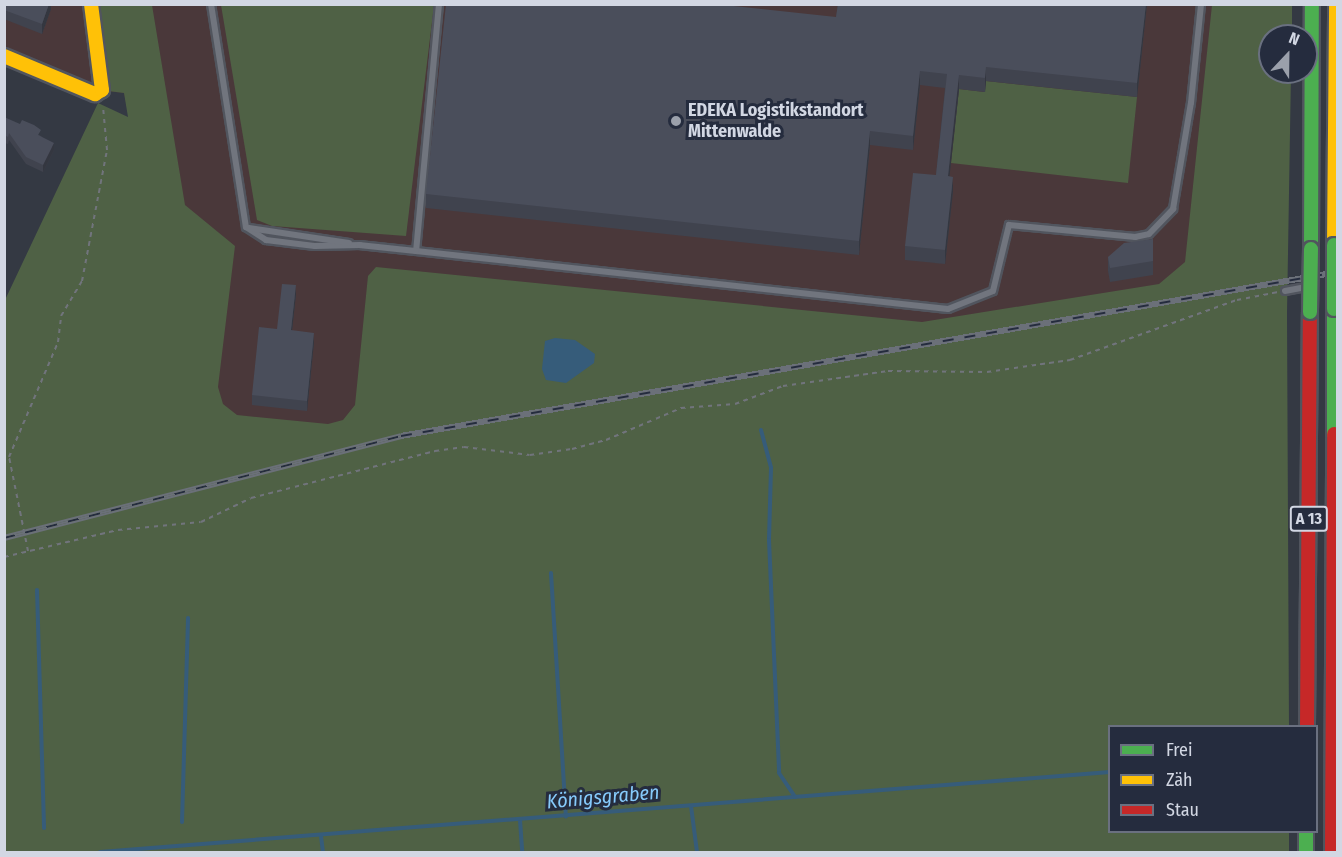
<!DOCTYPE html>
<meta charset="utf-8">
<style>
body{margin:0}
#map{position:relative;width:1342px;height:857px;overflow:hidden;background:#343943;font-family:"Fira Sans Condensed",sans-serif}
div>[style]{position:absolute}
.commercial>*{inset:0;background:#4a383a}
.green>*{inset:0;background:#4f6145}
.water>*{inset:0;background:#365c7a}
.stream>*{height:4px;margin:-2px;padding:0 2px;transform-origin:2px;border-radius:2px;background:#365c7a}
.path>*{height:2px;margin-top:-1px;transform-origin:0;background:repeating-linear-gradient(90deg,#71747c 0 4.5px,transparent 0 9px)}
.roads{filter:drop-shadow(2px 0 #51555e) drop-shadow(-2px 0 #51555e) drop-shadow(0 2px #51555e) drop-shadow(0 -2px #51555e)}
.lane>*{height:6px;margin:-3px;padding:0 3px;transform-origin:3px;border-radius:3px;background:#71757e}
.fast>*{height:14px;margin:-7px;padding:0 7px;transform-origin:7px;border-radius:7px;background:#4caf50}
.slow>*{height:14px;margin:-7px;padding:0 7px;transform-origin:7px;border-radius:7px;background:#ffc107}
.jam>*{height:14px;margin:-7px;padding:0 7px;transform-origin:7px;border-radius:7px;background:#c62828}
.rail>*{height:6px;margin-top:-3px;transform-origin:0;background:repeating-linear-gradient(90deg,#252c3e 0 11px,#6b7079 0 22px);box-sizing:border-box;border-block:2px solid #6b7079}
.bridges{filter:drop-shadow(2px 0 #51555e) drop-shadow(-2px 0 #51555e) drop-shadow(0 2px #51555e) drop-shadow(0 -2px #51555e)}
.fast-bridge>*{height:14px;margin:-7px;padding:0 7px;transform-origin:7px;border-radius:7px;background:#4caf50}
.wall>*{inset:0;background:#40434e}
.shaded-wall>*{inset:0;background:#343740}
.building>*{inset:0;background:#4a4e5b}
.dots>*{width:16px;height:16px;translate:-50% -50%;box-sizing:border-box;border:3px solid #252c3e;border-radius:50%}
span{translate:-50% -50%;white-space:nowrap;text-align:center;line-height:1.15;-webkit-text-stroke:6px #252c3e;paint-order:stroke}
.shield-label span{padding:2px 4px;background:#252c3e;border:2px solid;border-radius:4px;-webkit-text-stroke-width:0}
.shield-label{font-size:16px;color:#d2d7e3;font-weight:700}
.poi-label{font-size:18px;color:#d2d7e3;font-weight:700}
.left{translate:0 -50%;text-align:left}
.water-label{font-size:20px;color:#86cafb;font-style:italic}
.frame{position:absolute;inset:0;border:6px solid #d2d7e3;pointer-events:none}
.legend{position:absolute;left:1108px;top:725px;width:210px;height:108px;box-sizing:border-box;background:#252c3e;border:2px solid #6a7080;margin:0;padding:8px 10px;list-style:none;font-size:18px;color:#d2d7e3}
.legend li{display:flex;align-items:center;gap:12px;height:30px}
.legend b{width:30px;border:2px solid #6a7080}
.north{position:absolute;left:1258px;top:24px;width:60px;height:60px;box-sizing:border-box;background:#252c3e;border:2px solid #6a7080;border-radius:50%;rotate:22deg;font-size:16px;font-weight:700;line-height:24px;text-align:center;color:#d2d7e3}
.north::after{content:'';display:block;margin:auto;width:21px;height:27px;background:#9ba0ab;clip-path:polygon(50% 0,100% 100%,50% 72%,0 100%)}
</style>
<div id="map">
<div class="commercial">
<i style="clip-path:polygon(5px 4px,1232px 5px,1232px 280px,202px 471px,124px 93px,95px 90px,5px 51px)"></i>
</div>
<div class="green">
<i style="clip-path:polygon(100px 5px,152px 5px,185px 205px,235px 246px,218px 387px,223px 404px,237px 415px,328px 424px,343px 420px,355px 405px,368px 276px,376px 267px,922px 322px,1159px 284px,1185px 262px,1212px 5px,1292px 5px,1292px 36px,1270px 36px,1270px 72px,1291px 72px,1287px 314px,1289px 726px,1110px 726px,1110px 832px,1289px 832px,1289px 852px,5px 852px,5px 300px,98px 103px,128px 117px,124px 93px,108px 91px,97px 17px)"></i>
<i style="clip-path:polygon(221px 5px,434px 5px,406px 236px,272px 226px,257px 220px)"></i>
<i style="clip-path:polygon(986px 81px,1137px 97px,1128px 183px,951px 163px,959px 89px,984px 92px)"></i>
</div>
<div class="water">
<i style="clip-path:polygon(555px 338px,575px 340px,595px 354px,594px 363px,566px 383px,546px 380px,542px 369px,545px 341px)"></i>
</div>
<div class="stream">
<i style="left:761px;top:430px;width:39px;rotate:75deg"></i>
<i style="left:771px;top:468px;width:72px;rotate:91.6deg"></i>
<i style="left:769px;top:540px;width:233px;rotate:87.5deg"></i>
<i style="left:779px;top:773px;width:29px;rotate:56deg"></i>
<i style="left:551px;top:573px;width:244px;rotate:86.5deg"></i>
<i style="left:37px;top:590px;width:238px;rotate:88.3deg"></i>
<i style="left:691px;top:806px;width:46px;rotate:82.6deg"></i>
<i style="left:520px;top:820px;width:32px;rotate:86deg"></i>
<i style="left:182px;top:822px;width:204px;rotate:-88.3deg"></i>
<i style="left:321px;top:836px;width:16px;rotate:83deg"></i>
<i style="left:100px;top:852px;width:1013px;rotate:-4.53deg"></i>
</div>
<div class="path">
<i style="left:28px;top:551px;width:96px;rotate:-101.4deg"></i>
<i style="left:9px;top:457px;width:125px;rotate:-66.9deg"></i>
<i style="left:58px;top:342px;width:26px;rotate:-83deg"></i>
<i style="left:61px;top:316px;width:41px;rotate:-59deg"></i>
<i style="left:82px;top:281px;width:133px;rotate:-79.2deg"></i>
<i style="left:107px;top:150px;width:43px;rotate:-95.3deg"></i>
<i style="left:4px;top:557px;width:117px;rotate:-13.3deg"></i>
<i style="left:118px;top:530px;width:83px;rotate:-5.5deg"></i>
<i style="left:201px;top:522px;width:55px;rotate:-25.6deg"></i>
<i style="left:251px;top:498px;width:190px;rotate:-14.3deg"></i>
<i style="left:435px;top:451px;width:29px;rotate:-8deg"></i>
<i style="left:464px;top:447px;width:66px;rotate:6.9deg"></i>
<i style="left:530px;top:455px;width:42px;rotate:-8.1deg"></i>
<i style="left:572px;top:449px;width:35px;rotate:-15deg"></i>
<i style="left:606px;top:440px;width:82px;rotate:-23.1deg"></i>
<i style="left:681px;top:408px;width:54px;rotate:-4.2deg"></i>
<i style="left:735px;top:404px;width:51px;rotate:-20.6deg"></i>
<i style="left:783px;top:386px;width:106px;rotate:-8.1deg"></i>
<i style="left:888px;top:371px;width:99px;rotate:0.6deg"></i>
<i style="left:987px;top:372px;width:84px;rotate:-8.2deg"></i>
<i style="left:1070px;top:360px;width:177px;rotate:-19.8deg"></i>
<i style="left:1237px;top:300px;width:42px;rotate:-11deg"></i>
</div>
<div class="roads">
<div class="lane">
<i style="left:211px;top:4px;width:226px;rotate:81.1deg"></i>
<i style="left:246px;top:227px;width:24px;rotate:33deg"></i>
<i style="left:266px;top:240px;width:49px;rotate:7deg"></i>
<i style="left:315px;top:246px;width:45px;rotate:-1.3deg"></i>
<i style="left:439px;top:4px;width:248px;rotate:95.3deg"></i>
<i style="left:416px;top:251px;width:535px;rotate:6.22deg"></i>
<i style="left:948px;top:309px;width:48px;rotate:-21.8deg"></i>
<i style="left:993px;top:291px;width:68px;rotate:-76.4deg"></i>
<i style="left:1009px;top:225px;width:127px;rotate:5.4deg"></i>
<i style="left:1135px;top:237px;width:14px;rotate:-12deg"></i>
<i style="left:1149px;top:234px;width:35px;rotate:-46deg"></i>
<i style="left:1173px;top:209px;width:108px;rotate:-80.4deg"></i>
<i style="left:1191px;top:103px;width:100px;rotate:-84.2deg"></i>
<i style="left:249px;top:228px;width:101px;rotate:8.5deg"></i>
<i style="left:359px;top:245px;width:57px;rotate:6deg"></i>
<i style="left:1285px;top:291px;width:20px;rotate:-11deg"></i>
</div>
<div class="fast">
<i style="left:1311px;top:249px;width:245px;rotate:-89.8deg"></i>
<i style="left:1334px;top:434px;width:125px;rotate:-90deg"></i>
<i style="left:1306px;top:832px;width:20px;rotate:90deg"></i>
</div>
<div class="slow">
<i style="left:4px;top:56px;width:99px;rotate:22.7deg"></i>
<i style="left:95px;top:94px;width:8px;rotate:-30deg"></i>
<i style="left:102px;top:90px;width:87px;rotate:-97.3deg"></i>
<i style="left:1334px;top:245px;width:241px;rotate:-89.5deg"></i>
</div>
<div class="jam">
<i style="left:1307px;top:726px;width:414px;rotate:-89.6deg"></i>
<i style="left:1332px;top:852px;width:418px;rotate:-89.7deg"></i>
</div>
</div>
<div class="rail">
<i style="left:4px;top:538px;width:410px;rotate:-14.4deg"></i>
<i style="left:401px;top:436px;width:951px;rotate:-9.93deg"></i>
</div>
<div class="bridges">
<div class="fast-bridge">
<i style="left:1334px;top:245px;width:64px;rotate:90deg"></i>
<i style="left:1310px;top:312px;width:63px;rotate:-89.1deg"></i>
</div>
</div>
<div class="wall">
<i style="clip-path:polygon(4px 4px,51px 4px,51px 9px,42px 34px,4px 19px)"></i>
<i style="clip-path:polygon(838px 4px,1147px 4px,1137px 97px,986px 81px,985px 92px,959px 89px,949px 177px,953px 191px,945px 264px,905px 260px,905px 246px,936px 175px,945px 88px,920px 85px,913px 150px,870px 145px,859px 255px,426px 208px,426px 194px,836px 17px)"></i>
<i style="clip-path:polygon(4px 117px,41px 136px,54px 150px,43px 172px,26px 164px,9px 140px,8px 144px,4px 143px)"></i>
<i style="clip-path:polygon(1153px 239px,1153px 275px,1110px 282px,1108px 271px,1108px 257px)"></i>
<i style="clip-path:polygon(296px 294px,292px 331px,314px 342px,307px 411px,252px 405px,252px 395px,277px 329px)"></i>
</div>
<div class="shaded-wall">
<i style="clip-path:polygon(49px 4px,51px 4px,51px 9px,42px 34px,42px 24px)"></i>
<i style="clip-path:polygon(1146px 4px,1147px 4px,1137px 97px,1137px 83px)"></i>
<i style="clip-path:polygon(986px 67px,986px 81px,985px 92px,985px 78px)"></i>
<i style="clip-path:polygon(920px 71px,920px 85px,913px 150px,913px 136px)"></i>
<i style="clip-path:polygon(959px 75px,959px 89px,948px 190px,948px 176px)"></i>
<i style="clip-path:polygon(870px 131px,870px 145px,859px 255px,859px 241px)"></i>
<i style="clip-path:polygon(54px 143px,54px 150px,43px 172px,43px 165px)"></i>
<i style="clip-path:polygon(953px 177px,953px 191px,945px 264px,945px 250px)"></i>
<i style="clip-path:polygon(296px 285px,296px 294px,291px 340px,291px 330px)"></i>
<i style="clip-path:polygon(314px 333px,314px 342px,307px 411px,307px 401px)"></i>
</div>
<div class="building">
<i style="clip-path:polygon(4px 4px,49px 4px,42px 24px,4px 10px)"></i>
<i style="clip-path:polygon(446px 4px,715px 4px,836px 17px,838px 4px,1146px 4px,1137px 83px,986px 67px,985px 78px,959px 75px,948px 176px,953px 177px,945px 250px,905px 246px,913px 173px,936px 175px,947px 74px,920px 71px,913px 136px,870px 131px,859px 241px,426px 194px)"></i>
<i style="clip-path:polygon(4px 117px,20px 124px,22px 120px,34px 125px,41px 130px,38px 135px,54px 143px,43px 165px,26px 157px,9px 133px,8px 137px,4px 135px)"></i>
<i style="clip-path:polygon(1153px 239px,1153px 261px,1110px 268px,1108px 257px,1124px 243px)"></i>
<i style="clip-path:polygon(282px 284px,296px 285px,291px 330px,314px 333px,307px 401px,252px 395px,259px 327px,277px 329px)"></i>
</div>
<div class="dots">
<i style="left:676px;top:121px;background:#9ba0ab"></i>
</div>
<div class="shield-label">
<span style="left:1309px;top:519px">A 13</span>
</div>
<div class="poi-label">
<span class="left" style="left:688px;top:121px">EDEKA Logistikstandort<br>Mittenwalde</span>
</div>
<div class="water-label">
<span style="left:603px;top:797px;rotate:-5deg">Königsgraben</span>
</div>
<div class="frame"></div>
<ul class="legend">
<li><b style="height:8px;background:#4caf50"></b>Frei</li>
<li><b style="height:8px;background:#ffc107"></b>Zäh</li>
<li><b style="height:8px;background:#c62828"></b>Stau</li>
</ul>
<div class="north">N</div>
</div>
